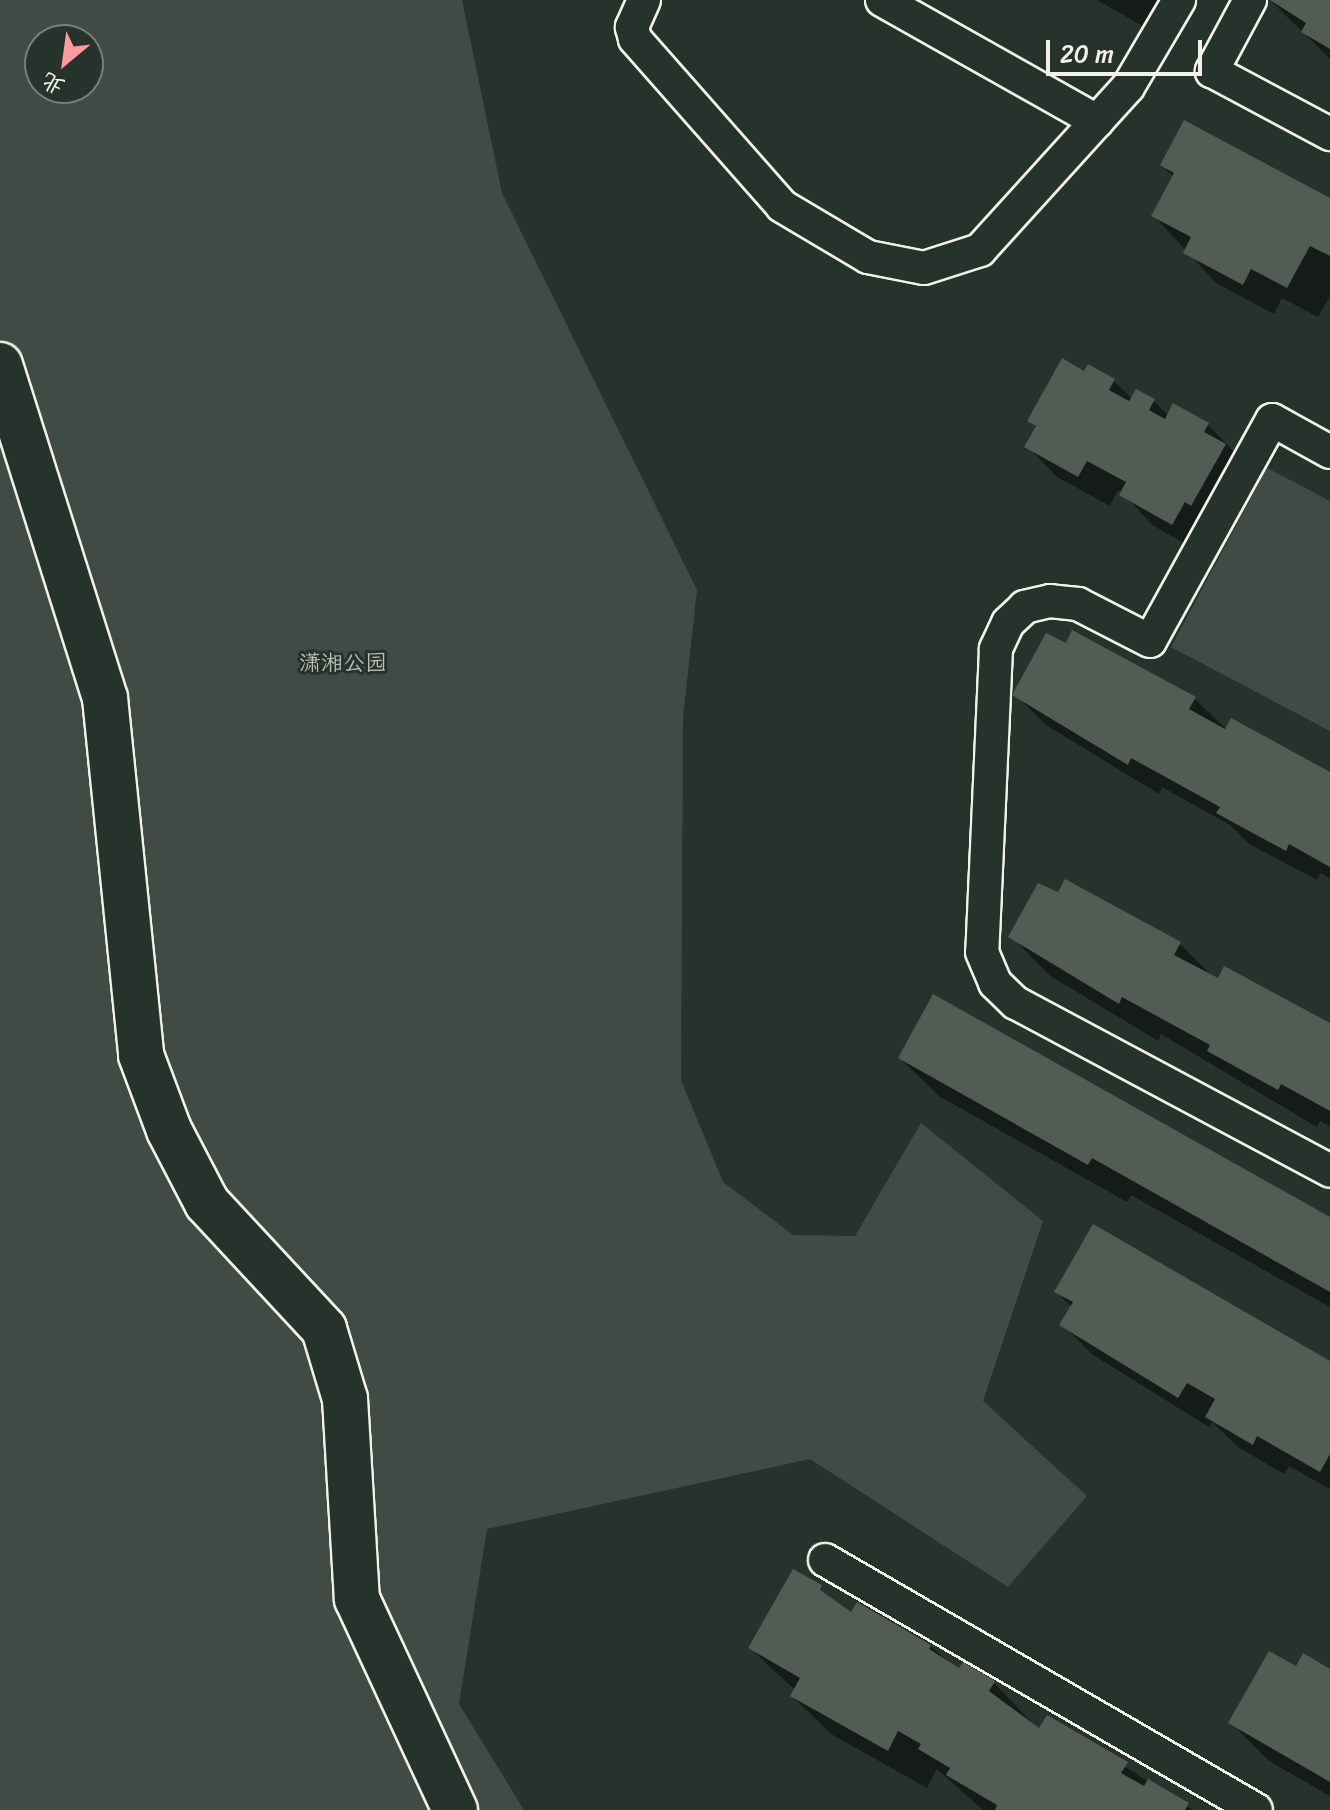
<!DOCTYPE html>
<meta charset="utf-8">
<style>
body{margin:0}
#map{position:relative;width:1330px;height:1810px;overflow:hidden;background:#26332d;font-family:Sriracha,"LXGW WenKai TC",sans-serif}
div>[style]{position:absolute}
.green>*{inset:0;background:#414b45}
.shadow>*{inset:0;background:#0007}
.building>*{inset:0;background:#525c55}
.roads{filter:drop-shadow(2px 0 #f4f1e8) drop-shadow(-2px 0 #f4f1e8) drop-shadow(0 2px #f4f1e8) drop-shadow(0 -2px #f4f1e8)}
.lane>*{height:32px;margin:-16px;padding:0 16px;transform-origin:16px;border-radius:16px;background:#26332d}
.street>*{height:44px;margin:-22px;padding:0 22px;transform-origin:22px;border-radius:22px;background:#26332d}
span{translate:-50% -50%;white-space:nowrap;text-align:center;line-height:1.15;-webkit-text-stroke:6px #26332d;paint-order:stroke}
.park-label{font-size:22px;color:#bebfb7}
.north{position:absolute;left:24px;top:24px;width:80px;height:80px;box-sizing:border-box;background:#26332d;border:2px solid #787f78;border-radius:50%;rotate:209deg;font-size:22px;font-weight:700;line-height:32px;text-align:center;color:#f4f1e8}
.north::after{content:'';display:block;margin:auto;width:28px;height:36px;background:#ff9aa2;clip-path:polygon(50% 0,100% 100%,50% 72%,0 100%)}
.scale{position:absolute;left:1046px;top:40px;width:156px;height:36px;box-sizing:border-box;border:4px solid #f4f1e8;border-top:0;padding-left:10px;font-size:24px;line-height:28px;white-space:nowrap;color:#f4f1e8;-webkit-text-stroke:6px #26332d;paint-order:stroke}
</style>
<div id="map">
<div class="green">
<i style="clip-path:polygon(evenodd,0 0,462px 0,502px 193px,697px 590px,683px 717px,681px 1080px,723px 1182px,793px 1235px,855px 1236px,921px 1123px,1043px 1221px,983px 1401px,1087px 1496px,1008px 1587px,810px 1459px,487px 1529px,459px 1704px,524px 1810px,0 1810px,0 0,40px 40px,88px 40px,88px 88px,40px 88px,40px 40px)"></i>
<i style="clip-path:polygon(1267px 468px,1330px 501px,1330px 731px,1171px 647px)"></i>
</div>
<div class="shadow">
<i style="clip-path:polygon(1097px 0,1164px 0,1148px 29px)"></i>
<i style="clip-path:polygon(1272px 0,1330px 0,1330px 59px,1272px 2px)"></i>
<i style="clip-path:polygon(1162px 165px,1330px 200px,1330px 296px,1318px 317px,1282px 298px,1274px 314px,1216px 283px,1154px 216px,1174px 177px)"></i>
<i style="clip-path:polygon(1085px 374px,1114px 381px,1132px 399px,1154px 401px,1169px 416px,1208px 425px,1238px 456px,1203px 554px,1152px 525px,1122px 492px,1118px 490px,1110px 506px,1057px 477px,1027px 446px,1037px 428px,1030px 420px)"></i>
<i style="clip-path:polygon(1015px 694px,1195px 699px,1227px 730px,1330px 774px,1330px 879px,1321px 873px,1317px 880px,1249px 844px,1230px 825px,1162px 787px,1159px 794px,1046px 725px)"></i>
<i style="clip-path:polygon(1011px 936px,1180px 944px,1215px 979px,1330px 1025px,1330px 1127px,1320px 1121px,1317px 1127px,1161px 1034px,1158px 1041px,1049px 975px)"></i>
<i style="clip-path:polygon(900px 1058px,1330px 1220px,1330px 1307px,1131px 1195px,1127px 1202px,939px 1096px)"></i>
<i style="clip-path:polygon(1056px 1292px,1330px 1363px,1330px 1489px,1289px 1466px,1284px 1474px,1238px 1447px,1212px 1422px,1209px 1427px,1093px 1355px,1062px 1324px,1072px 1307px)"></i>
<i style="clip-path:polygon(794px 1572px,851px 1615px,930px 1646px,960px 1671px,963px 1665px,994px 1683px,1040px 1731px,1048px 1718px,1193px 1810px,983px 1810px,937px 1769px,927px 1788px,831px 1734px,792px 1696px,795px 1690px,750px 1648px)"></i>
<i style="clip-path:polygon(1297px 1669px,1330px 1671px,1330px 1796px,1269px 1761px,1230px 1722px)"></i>
</div>
<div class="building">
<i style="clip-path:polygon(1270px 0,1330px 0,1330px 49px,1301px 32px,1306px 23px)"></i>
<i style="clip-path:polygon(1184px 120px,1330px 198px,1330px 256px,1310px 246px,1287px 288px,1251px 269px,1243px 285px,1183px 253px,1191px 237px,1151px 216px,1174px 173px,1160px 165px)"></i>
<i style="clip-path:polygon(1062px 358px,1084px 371px,1088px 364px,1115px 379px,1109px 390px,1129px 401px,1136px 389px,1155px 399px,1149px 410px,1165px 419px,1173px 403px,1209px 423px,1204px 432px,1226px 444px,1191px 506px,1185px 502px,1172px 525px,1119px 495px,1126px 482px,1087px 461px,1078px 477px,1024px 447px,1036px 426px,1027px 421px)"></i>
<i style="clip-path:polygon(1072px 630px,1196px 697px,1189px 709px,1225px 729px,1231px 718px,1330px 772px,1330px 867px,1289px 844px,1286px 851px,1216px 813px,1220px 807px,1131px 758px,1128px 765px,1012px 695px,1046px 633px,1066px 643px)"></i>
<i style="clip-path:polygon(1065px 879px,1181px 942px,1174px 955px,1218px 978px,1224px 966px,1330px 1023px,1330px 1111px,1281px 1084px,1278px 1090px,1207px 1051px,1210px 1045px,1122px 997px,1119px 1004px,1008px 937px,1038px 883px,1058px 892px)"></i>
<i style="clip-path:polygon(933px 994px,1330px 1217px,1330px 1292px,1092px 1158px,1088px 1165px,898px 1058px)"></i>
<i style="clip-path:polygon(1093px 1224px,1330px 1361px,1330px 1454px,1320px 1472px,1257px 1436px,1253px 1445px,1205px 1417px,1215px 1399px,1187px 1383px,1178px 1398px,1059px 1325px,1073px 1302px,1054px 1292px)"></i>
<i style="clip-path:polygon(793px 1569px,822px 1585px,820px 1590px,851px 1612px,857px 1602px,931px 1645px,929px 1649px,959px 1668px,963px 1662px,995px 1681px,989px 1691px,1039px 1728px,1047px 1715px,1128px 1762px,1121px 1773px,1144px 1786px,1148px 1779px,1189px 1803px,1185px 1810px,995px 1810px,997px 1805px,946px 1775px,950px 1768px,918px 1749px,921px 1744px,898px 1731px,888px 1751px,790px 1696px,800px 1678px,748px 1648px)"></i>
<i style="clip-path:polygon(1269px 1651px,1296px 1666px,1303px 1653px,1330px 1669px,1330px 1782px,1228px 1723px)"></i>
</div>
<div class="roads">
<div class="lane">
<i style="left:644px;top:0;width:30px;rotate:114deg"></i>
<i style="left:632px;top:27px;width:12px;rotate:76deg"></i>
<i style="left:635px;top:39px;width:222px;rotate:48.6deg"></i>
<i style="left:782px;top:206px;width:100px;rotate:30.7deg"></i>
<i style="left:868px;top:257px;width:57px;rotate:11.1deg"></i>
<i style="left:924px;top:268px;width:59px;rotate:-17.8deg"></i>
<i style="left:980px;top:250px;width:220px;rotate:-47.8deg"></i>
<i style="left:1128px;top:87px;width:101px;rotate:-59.6deg"></i>
<i style="left:882px;top:0;width:247px;rotate:29.4deg"></i>
<i style="left:1250px;top:0;width:81px;rotate:118.2deg"></i>
<i style="left:1212px;top:71px;width:134px;rotate:28.1deg"></i>
<i style="left:1330px;top:452px;width:66px;rotate:-151.1deg"></i>
<i style="left:1272px;top:420px;width:252px;rotate:118.9deg"></i>
<i style="left:1150px;top:641px;width:81px;rotate:-152.8deg"></i>
<i style="left:1078px;top:604px;width:28px;rotate:-174deg"></i>
<i style="left:1050px;top:601px;width:26px;rotate:167deg"></i>
<i style="left:1025px;top:607px;width:23px;rotate:137deg"></i>
<i style="left:1008px;top:623px;width:29px;rotate:115deg"></i>
<i style="left:996px;top:649px;width:303px;rotate:92.6deg"></i>
<i style="left:982px;top:952px;width:34px;rotate:67deg"></i>
<i style="left:995px;top:983px;width:29px;rotate:44deg"></i>
<i style="left:1016px;top:1003px;width:356px;rotate:28.1deg"></i>
<i style="left:825px;top:1560px;width:498px;rotate:30.1deg"></i>
</div>
<div class="street">
<i style="left:0;top:365px;width:349px;rotate:72.5deg"></i>
<i style="left:105px;top:698px;width:359px;rotate:84.2deg"></i>
<i style="left:141px;top:1055px;width:80px;rotate:69.5deg"></i>
<i style="left:169px;top:1130px;width:82px;rotate:62.5deg"></i>
<i style="left:207px;top:1203px;width:172px;rotate:47.1deg"></i>
<i style="left:324px;top:1329px;width:73px;rotate:73.3deg"></i>
<i style="left:345px;top:1399px;width:200px;rotate:86.6deg"></i>
<i style="left:357px;top:1599px;width:233px;rotate:65.1deg"></i>
</div>
</div>
<div class="park-label">
<span style="left:343px;top:663px">潇湘公园</span>
</div>
<div class="north">北</div>
<div class="scale">20 m</div>
</div>
